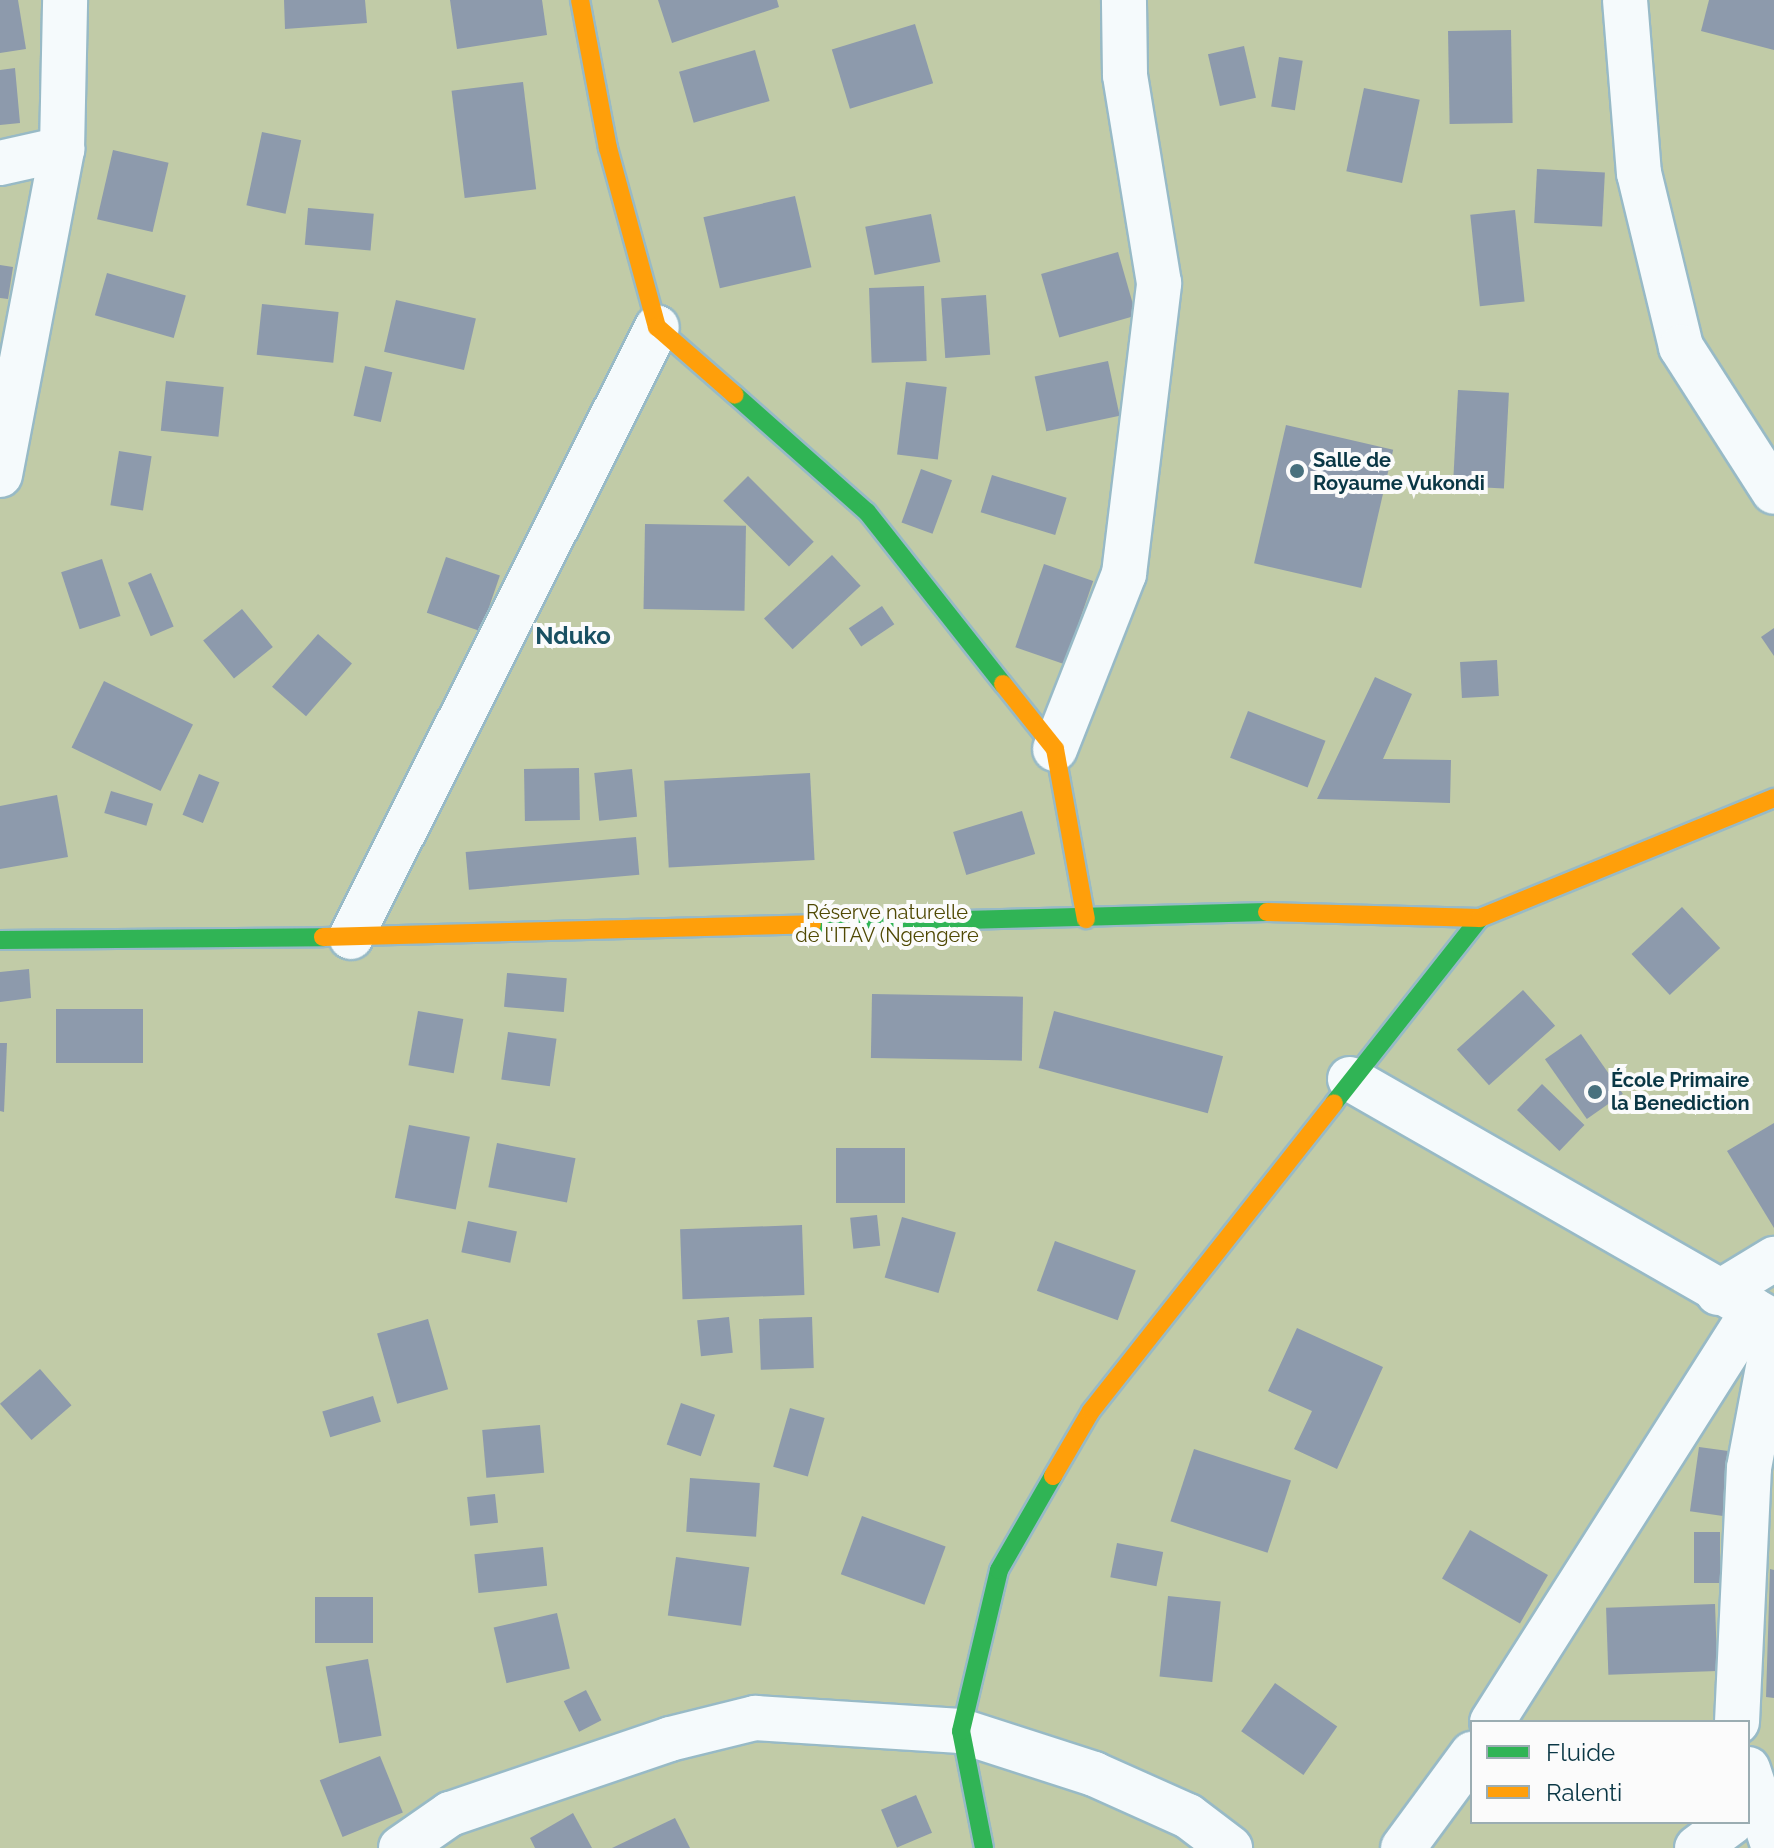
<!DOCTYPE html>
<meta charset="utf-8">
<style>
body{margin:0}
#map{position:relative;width:1774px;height:1848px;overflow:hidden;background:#bedce8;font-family:Raleway,sans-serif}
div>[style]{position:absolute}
.green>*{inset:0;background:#c1cba7}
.building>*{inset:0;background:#8d9aac;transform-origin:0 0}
.roads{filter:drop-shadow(2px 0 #98bac6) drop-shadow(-2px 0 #98bac6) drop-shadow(0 2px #98bac6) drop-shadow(0 -2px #98bac6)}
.street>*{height:44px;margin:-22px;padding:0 22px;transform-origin:22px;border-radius:22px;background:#f5fafc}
.fast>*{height:18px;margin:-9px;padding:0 9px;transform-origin:9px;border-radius:9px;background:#30b455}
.slow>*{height:18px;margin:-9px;padding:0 9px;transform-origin:9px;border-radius:9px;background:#ff9f0a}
.dots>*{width:22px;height:22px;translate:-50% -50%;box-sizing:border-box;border:4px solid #fbfbfb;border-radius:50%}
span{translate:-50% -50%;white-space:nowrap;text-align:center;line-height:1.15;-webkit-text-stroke:8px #fbfbfb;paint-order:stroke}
.poi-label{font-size:20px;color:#0a3745;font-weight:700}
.left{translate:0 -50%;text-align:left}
.park-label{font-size:20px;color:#504904}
.quarter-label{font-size:24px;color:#195062;font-weight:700}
.legend{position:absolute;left:1470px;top:1720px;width:280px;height:104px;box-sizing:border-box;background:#fbfbfb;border:2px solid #9badb2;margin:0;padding:10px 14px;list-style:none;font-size:24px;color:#0a3745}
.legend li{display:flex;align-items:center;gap:16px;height:40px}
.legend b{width:40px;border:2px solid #9badb2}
</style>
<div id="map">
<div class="green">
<i style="clip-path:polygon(evenodd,0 0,1774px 0,1774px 1848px,0 1848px,0 0,1472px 1722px,1748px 1722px,1748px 1822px,1472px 1822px,1472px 1722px)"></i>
</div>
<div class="building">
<i style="clip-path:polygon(0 0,18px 0,26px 49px,0 53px)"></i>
<i style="clip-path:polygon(284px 0,365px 0,367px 23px,285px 29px)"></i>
<i style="clip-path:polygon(450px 0,542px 0,547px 35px,457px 49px)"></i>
<i style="clip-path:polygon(658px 0,777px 0,779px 7px,672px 43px)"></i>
<i style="clip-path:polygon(1709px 0,1774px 0,1774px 50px,1701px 31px)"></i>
<i style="left:915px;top:24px;width:62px;height:87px;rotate:73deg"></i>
<i style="left:1511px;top:30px;width:93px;height:63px;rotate:89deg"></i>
<i style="left:1244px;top:46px;width:53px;height:37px;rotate:77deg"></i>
<i style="left:755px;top:50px;width:53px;height:79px;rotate:74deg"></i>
<i style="left:1279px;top:57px;width:24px;height:50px;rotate:9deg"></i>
<i style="clip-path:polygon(15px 68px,20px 123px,0 125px,0 70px)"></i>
<i style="left:523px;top:82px;width:108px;height:72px;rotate:83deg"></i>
<i style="left:1364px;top:88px;width:57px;height:85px;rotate:12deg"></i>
<i style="left:262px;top:132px;width:40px;height:75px;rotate:12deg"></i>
<i style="left:113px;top:150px;width:57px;height:71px;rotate:13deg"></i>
<i style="left:1537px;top:169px;width:68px;height:54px;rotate:3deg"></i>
<i style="left:795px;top:196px;width:73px;height:94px;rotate:77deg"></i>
<i style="left:308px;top:208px;width:66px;height:37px;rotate:5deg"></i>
<i style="left:1515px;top:210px;width:92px;height:45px;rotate:84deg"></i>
<i style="left:931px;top:214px;width:49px;height:67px;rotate:79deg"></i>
<i style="left:1118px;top:252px;width:66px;height:80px;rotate:74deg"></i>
<i style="clip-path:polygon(0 265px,13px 267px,8px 299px,0 298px)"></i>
<i style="left:107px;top:273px;width:82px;height:44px;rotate:16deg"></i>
<i style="left:924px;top:286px;width:75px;height:55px;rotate:88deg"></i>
<i style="left:986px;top:295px;width:60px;height:45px;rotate:86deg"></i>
<i style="left:396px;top:300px;width:82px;height:53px;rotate:13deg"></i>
<i style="left:262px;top:304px;width:77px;height:51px;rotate:6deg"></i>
<i style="left:1108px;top:361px;width:56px;height:75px;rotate:78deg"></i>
<i style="left:365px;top:366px;width:28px;height:51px;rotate:13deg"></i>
<i style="left:166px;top:381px;width:58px;height:50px;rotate:6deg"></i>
<i style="left:906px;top:382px;width:41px;height:73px;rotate:7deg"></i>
<i style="left:1458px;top:390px;width:51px;height:96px;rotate:3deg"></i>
<i style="left:1286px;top:425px;width:110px;height:142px;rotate:13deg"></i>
<i style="left:119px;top:451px;width:33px;height:55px;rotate:9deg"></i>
<i style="left:921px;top:469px;width:33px;height:57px;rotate:20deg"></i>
<i style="left:992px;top:475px;width:78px;height:39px;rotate:17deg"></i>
<i style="left:748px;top:476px;width:93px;height:35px;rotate:45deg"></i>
<i style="left:645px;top:524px;width:101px;height:85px;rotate:1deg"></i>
<i style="left:832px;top:555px;width:42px;height:93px;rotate:47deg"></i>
<i style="left:446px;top:557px;width:57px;height:59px;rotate:19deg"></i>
<i style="left:102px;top:559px;width:60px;height:43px;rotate:72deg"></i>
<i style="left:1044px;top:564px;width:52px;height:88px;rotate:19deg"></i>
<i style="left:151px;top:573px;width:58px;height:25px;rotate:67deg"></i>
<i style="left:882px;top:606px;width:22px;height:40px;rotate:56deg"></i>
<i style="left:242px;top:609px;width:49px;height:50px;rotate:51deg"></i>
<i style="clip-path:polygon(1774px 628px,1774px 656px,1761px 637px)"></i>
<i style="left:318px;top:634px;width:45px;height:70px;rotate:41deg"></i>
<i style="left:1497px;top:660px;width:36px;height:37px;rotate:87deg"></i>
<i style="clip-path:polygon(1375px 677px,1412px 694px,1383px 759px,1451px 760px,1450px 803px,1317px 799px)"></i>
<i style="left:104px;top:681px;width:99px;height:74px;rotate:26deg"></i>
<i style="left:1248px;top:711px;width:83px;height:50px;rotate:21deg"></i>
<i style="left:579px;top:768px;width:52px;height:55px;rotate:89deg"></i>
<i style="left:632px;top:769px;width:48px;height:38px;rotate:84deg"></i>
<i style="left:810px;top:773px;width:87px;height:146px;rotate:87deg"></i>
<i style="left:199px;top:774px;width:22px;height:44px;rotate:22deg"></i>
<i style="left:111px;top:791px;width:44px;height:23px;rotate:17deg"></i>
<i style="clip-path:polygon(57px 795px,68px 857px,0 869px,0 806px)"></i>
<i style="left:1022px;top:811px;width:45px;height:72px;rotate:73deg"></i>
<i style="left:636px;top:837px;width:38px;height:171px;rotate:85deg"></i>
<i style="left:1682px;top:907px;width:56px;height:69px;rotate:47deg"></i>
<i style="clip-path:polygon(29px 969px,31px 998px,0 1002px,0 972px)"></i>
<i style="left:507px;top:973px;width:60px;height:34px;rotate:5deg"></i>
<i style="left:1523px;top:990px;width:48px;height:89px;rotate:48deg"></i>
<i style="left:872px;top:994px;width:151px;height:64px;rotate:1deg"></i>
<i style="left:56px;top:1009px;width:87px;height:54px"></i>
<i style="left:418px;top:1011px;width:46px;height:55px;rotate:10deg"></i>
<i style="left:1054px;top:1011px;width:175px;height:59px;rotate:15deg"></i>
<i style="left:508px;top:1032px;width:49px;height:48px;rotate:8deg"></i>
<i style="left:1581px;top:1034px;width:73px;height:44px;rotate:55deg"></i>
<i style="clip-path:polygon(0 1043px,7px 1043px,4px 1112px,0 1111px)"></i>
<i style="left:1542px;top:1084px;width:59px;height:36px;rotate:44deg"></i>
<i style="clip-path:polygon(1774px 1123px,1774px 1228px,1727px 1151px)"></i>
<i style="left:409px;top:1125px;width:62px;height:74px;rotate:11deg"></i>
<i style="left:497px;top:1143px;width:80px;height:45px;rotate:11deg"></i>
<i style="left:836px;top:1148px;width:69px;height:55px"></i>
<i style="left:877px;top:1215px;width:31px;height:27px;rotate:84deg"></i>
<i style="left:902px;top:1217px;width:56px;height:63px;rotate:16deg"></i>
<i style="left:468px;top:1221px;width:50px;height:32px;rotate:12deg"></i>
<i style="left:802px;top:1225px;width:70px;height:122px;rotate:88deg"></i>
<i style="left:1055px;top:1241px;width:86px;height:53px;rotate:20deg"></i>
<i style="left:729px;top:1317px;width:36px;height:32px;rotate:84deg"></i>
<i style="left:812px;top:1317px;width:51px;height:53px;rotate:88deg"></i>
<i style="left:428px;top:1319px;width:73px;height:53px;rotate:74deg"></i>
<i style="clip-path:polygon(1297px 1328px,1383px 1367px,1337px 1469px,1294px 1449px,1312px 1411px,1268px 1391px)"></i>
<i style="left:40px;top:1369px;width:48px;height:53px;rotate:49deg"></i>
<i style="left:373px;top:1396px;width:27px;height:53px;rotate:73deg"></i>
<i style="left:681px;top:1403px;width:36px;height:44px;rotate:19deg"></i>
<i style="left:790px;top:1408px;width:36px;height:61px;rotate:16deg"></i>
<i style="left:540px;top:1425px;width:48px;height:58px;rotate:85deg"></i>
<i style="left:1699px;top:1447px;width:35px;height:65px;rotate:8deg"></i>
<i style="left:1194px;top:1449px;width:102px;height:76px;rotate:18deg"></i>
<i style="left:690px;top:1478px;width:70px;height:54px;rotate:4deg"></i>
<i style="left:495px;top:1494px;width:29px;height:28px;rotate:84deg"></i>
<i style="left:862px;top:1516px;width:89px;height:62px;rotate:20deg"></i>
<i style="left:1470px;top:1530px;width:90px;height:56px;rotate:30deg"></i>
<i style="left:1694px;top:1532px;width:26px;height:51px"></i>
<i style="left:1117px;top:1543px;width:47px;height:35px;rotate:11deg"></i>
<i style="left:543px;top:1547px;width:39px;height:69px;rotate:84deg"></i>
<i style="left:676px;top:1557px;width:74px;height:59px;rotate:8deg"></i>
<i style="clip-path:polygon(1770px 1569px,1774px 1570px,1774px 1698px,1766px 1697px)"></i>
<i style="left:1168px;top:1596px;width:53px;height:81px;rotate:6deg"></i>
<i style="left:373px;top:1597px;width:46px;height:58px;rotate:90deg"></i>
<i style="left:1715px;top:1604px;width:67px;height:109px;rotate:88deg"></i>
<i style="left:557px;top:1613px;width:57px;height:65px;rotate:77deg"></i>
<i style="left:368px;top:1659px;width:78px;height:43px;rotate:80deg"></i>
<i style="left:1275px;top:1683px;width:76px;height:59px;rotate:35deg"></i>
<i style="left:586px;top:1690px;width:34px;height:25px;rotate:63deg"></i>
<i style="left:380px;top:1756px;width:61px;height:65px;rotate:68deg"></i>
<i style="left:916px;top:1795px;width:41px;height:38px;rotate:67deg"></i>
<i style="clip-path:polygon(573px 1813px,592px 1848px,535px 1848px,530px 1838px)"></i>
<i style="clip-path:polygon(675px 1818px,690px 1848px,612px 1848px)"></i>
</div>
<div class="roads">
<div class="street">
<i style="left:1625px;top:0;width:174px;rotate:85.4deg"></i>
<i style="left:1639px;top:173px;width:179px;rotate:76.4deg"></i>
<i style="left:1681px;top:347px;width:172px;rotate:57.3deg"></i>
<i style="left:0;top:163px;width:64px;rotate:-12.7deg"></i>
<i style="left:0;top:475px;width:332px;rotate:-79.2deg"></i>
<i style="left:62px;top:149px;width:149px;rotate:-88.8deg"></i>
<i style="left:1055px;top:749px;width:188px;rotate:-68.5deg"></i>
<i style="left:1124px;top:574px;width:293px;rotate:-83.1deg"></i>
<i style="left:1159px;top:283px;width:211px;rotate:-99.3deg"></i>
<i style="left:1125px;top:75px;width:75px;rotate:-90.8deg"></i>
<i style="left:351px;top:937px;width:682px;rotate:-63.36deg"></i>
<i style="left:1350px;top:1079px;width:489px;rotate:29.8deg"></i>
<i style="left:1718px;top:1293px;width:66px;rotate:-31.3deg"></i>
<i style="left:1492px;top:1722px;width:488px;rotate:-57.6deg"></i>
<i style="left:1737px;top:1722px;width:254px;rotate:-87.3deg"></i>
<i style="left:1749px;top:1468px;width:134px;rotate:-79.3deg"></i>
<i style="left:1748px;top:1769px;width:83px;rotate:71.8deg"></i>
<i style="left:401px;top:1848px;width:60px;rotate:-34.8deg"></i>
<i style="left:450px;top:1814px;width:232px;rotate:-18.8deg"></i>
<i style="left:670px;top:1739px;width:88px;rotate:-13.9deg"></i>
<i style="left:755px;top:1718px;width:206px;rotate:3.6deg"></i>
<i style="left:961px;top:1731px;width:140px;rotate:17.9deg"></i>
<i style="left:1094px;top:1774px;width:103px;rotate:24.1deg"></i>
<i style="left:1188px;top:1816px;width:53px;rotate:37.3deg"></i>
<i style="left:1403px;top:1848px;width:117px;rotate:-53.7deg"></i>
<i style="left:1697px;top:1848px;width:44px;rotate:-36.6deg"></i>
</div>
<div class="fast">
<i style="left:735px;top:395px;width:176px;rotate:41.6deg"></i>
<i style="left:867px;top:512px;width:219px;rotate:51.7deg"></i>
<i style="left:812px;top:924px;width:455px;rotate:-1.5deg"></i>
<i style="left:0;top:940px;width:323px;rotate:-0.5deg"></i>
<i style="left:1334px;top:1103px;width:236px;rotate:-51.7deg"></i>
<i style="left:984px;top:1848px;width:119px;rotate:-101.1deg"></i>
<i style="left:961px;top:1731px;width:165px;rotate:-76.7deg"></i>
<i style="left:999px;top:1570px;width:108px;rotate:-60.1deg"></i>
</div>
<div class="slow">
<i style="left:580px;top:0;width:151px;rotate:79.3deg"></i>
<i style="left:608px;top:148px;width:186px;rotate:74.7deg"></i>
<i style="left:657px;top:327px;width:103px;rotate:41.1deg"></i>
<i style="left:1003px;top:684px;width:83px;rotate:51.3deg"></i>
<i style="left:1055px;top:749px;width:173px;rotate:79.7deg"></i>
<i style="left:1267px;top:912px;width:213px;rotate:1.6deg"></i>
<i style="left:1480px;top:918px;width:318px;rotate:-22.2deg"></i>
<i style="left:323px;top:937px;width:489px;rotate:-1.5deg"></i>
<i style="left:1053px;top:1476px;width:75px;rotate:-59.7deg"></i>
<i style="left:1091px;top:1411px;width:392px;rotate:-51.7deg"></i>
</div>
</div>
<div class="dots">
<i style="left:1297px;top:471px;background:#49717e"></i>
<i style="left:1595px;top:1092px;background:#49717e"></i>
</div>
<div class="poi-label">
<span class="left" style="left:1313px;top:472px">Salle de<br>Royaume Vukondi</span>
<span class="left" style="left:1611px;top:1092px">École Primaire<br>la Benediction</span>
</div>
<div class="park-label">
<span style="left:887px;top:924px">Réserve naturelle<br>de l'ITAV (Ngengere</span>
</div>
<div class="quarter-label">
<span style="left:573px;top:636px">Nduko</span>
</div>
<ul class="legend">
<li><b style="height:10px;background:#30b455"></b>Fluide</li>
<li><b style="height:10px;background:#ff9f0a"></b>Ralenti</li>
</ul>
</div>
